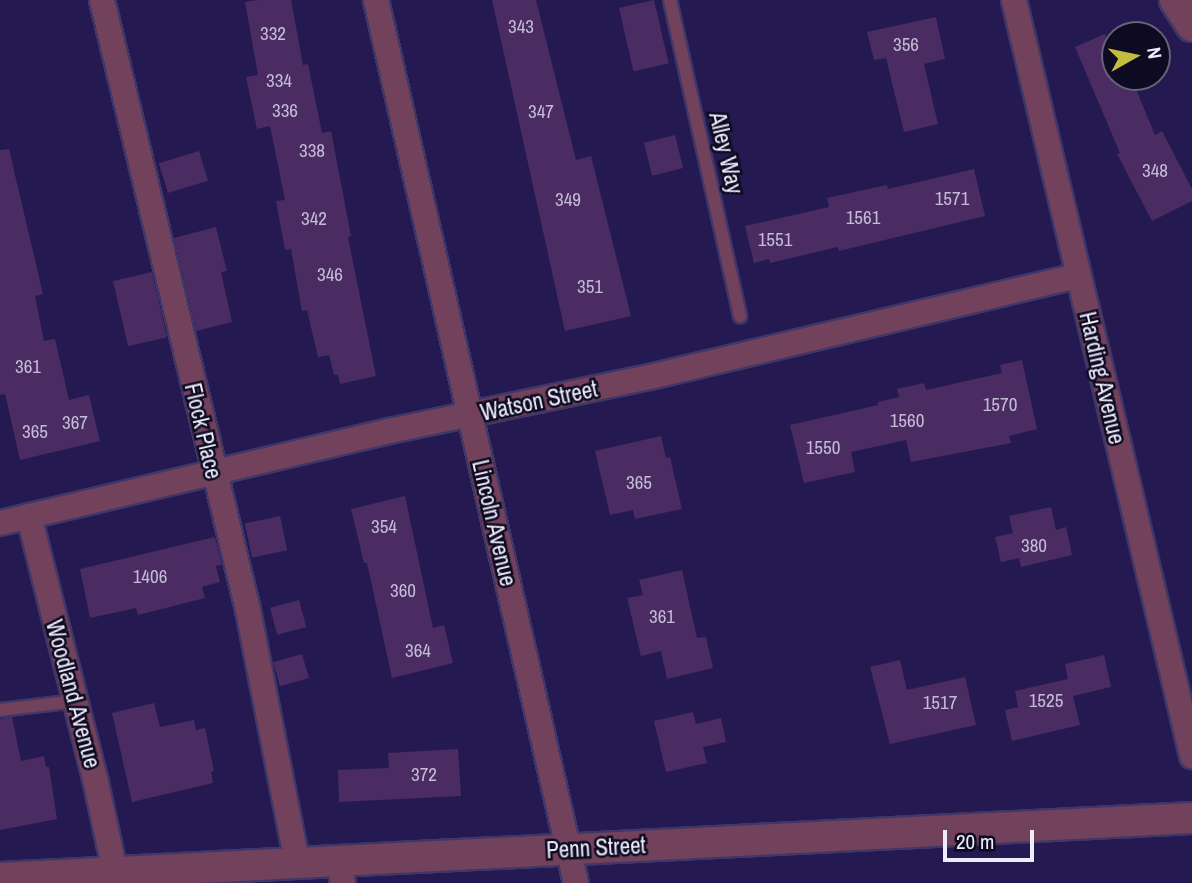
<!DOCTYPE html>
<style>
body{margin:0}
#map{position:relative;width:1192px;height:883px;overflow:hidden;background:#241950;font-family:"Archivo Narrow",sans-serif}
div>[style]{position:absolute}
.building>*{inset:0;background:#4a2c63;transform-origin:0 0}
.roads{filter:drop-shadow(2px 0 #403768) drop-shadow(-2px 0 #403768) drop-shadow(0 2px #403768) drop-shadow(0 -2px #403768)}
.service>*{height:12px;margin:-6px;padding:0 6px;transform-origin:6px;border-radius:6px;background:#72425c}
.minor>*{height:24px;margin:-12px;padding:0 12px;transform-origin:12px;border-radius:12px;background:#72425c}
.tertiary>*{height:30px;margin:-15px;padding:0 15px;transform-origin:15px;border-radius:15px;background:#72425c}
span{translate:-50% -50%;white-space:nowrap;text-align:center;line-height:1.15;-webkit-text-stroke:5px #0d0a21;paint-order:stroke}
.number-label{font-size:19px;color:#c4bcd5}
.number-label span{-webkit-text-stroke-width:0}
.street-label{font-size:23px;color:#edecfb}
.north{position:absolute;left:1101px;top:21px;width:70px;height:70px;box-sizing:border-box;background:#0d0a21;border:2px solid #676478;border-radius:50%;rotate:81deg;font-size:19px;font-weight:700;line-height:28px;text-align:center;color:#edecfb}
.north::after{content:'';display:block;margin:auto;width:24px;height:32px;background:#c2bd3f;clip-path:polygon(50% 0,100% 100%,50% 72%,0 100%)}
.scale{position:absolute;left:943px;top:830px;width:91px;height:32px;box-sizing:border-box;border:4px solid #edecfb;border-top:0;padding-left:9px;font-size:21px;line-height:24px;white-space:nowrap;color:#edecfb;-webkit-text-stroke:5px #0d0a21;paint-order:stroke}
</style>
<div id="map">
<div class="building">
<i style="clip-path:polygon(258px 0,291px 0,303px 65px,308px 64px,322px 133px,331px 131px,351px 236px,348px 237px,376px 376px,340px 384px,338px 375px,334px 375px,329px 355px,318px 357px,307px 310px,302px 311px,291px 249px,285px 250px,276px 201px,285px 200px,270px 126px,257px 129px,246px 77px,258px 75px,245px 2px)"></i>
<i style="clip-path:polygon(492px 0,536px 0,576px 160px,591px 156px,631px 316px,565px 331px)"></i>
<i style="left:654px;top:0;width:65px;height:36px;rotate:77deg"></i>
<i style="clip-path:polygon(936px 17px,945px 59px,924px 64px,938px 124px,904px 132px,886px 58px,874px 60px,867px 32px)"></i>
<i style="clip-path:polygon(1105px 34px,1115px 59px,1115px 77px,1122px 77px,1124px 80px,1131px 77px,1155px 135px,1162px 131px,1192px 189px,1192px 201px,1152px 221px,1117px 154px,1120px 153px,1075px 47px)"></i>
<i style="left:675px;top:135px;width:34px;height:32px;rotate:76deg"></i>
<i style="clip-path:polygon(9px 149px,43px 294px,35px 296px,44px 341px,55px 339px,69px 400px,89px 395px,100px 441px,20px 460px,5px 394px,0 395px,0 150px)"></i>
<i style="left:199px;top:151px;width:31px;height:42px;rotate:73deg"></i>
<i style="clip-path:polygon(974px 169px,985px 216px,839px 251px,838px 247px,770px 263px,769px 259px,754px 263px,745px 226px,829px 207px,827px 198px,887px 185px,888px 189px)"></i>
<i style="clip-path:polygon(216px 227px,227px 271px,221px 272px,232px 322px,196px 331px,174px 238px)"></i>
<i style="left:152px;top:272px;width:67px;height:40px;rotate:77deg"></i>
<i style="clip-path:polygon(1022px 360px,1037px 429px,1009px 436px,1011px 443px,911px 462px,906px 440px,851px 452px,855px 472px,804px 483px,790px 425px,878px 405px,878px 402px,899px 397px,897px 389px,924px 383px,926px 390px,1002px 373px,1000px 365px)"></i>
<i style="clip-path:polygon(661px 436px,666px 458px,670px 457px,682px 509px,635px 519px,633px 510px,610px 515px,595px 451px)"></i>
<i style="clip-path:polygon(405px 496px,433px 628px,444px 625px,453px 663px,392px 678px,367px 563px,364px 563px,351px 509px)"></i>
<i style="clip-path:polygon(1051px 507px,1056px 530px,1066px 527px,1072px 555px,1021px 567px,1019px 558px,1001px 562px,995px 537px,1013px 533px,1009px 516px)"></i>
<i style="left:280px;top:516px;width:35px;height:36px;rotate:78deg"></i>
<i style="clip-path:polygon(215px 537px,222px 565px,216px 566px,220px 582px,202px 587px,205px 598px,138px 615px,136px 608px,90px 618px,80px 569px)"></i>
<i style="clip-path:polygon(682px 570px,697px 638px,706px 637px,713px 668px,667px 679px,661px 651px,641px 656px,627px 598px,643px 595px,639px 580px)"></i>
<i style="left:299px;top:600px;width:28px;height:30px;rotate:75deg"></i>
<i style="left:302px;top:654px;width:25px;height:30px;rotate:74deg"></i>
<i style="clip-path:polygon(1104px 655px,1111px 687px,1073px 696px,1080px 725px,1012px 741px,1005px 710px,1018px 707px,1015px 691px,1068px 679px,1065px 664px)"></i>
<i style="clip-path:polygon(900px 660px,907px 690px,965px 677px,976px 725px,890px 744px,870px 667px)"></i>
<i style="clip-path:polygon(154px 703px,160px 727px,194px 720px,196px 730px,205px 728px,214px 771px,211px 772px,213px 783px,132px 802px,112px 713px)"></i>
<i style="clip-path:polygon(693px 712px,696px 724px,721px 718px,726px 742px,703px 747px,707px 763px,666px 772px,654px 721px)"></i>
<i style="clip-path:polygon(12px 717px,21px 761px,44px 756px,46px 767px,49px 767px,57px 819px,0 830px,0 719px)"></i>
<i style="clip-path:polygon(458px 749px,461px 796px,339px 802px,338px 770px,389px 768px,388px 753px)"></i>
</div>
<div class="roads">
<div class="service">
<i style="left:670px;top:0;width:324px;rotate:77.5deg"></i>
<i style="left:0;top:710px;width:77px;rotate:-6.8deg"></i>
</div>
<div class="minor">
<i style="left:102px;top:0;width:627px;rotate:76.54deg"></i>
<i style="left:248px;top:610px;width:258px;rotate:79deg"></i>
<i style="left:376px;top:0;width:905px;rotate:77.24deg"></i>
<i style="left:1014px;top:0;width:777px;rotate:76.75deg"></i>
<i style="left:29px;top:516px;width:275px;rotate:75.9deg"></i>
<i style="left:96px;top:783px;width:91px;rotate:77.9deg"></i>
<i style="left:0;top:523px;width:400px;rotate:-13.3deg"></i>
<i style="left:389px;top:431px;width:271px;rotate:-11.7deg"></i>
<i style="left:654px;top:376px;width:436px;rotate:-13.3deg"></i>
<i style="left:338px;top:860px;width:24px;rotate:78deg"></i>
</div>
<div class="tertiary">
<i style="left:1175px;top:0;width:31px;rotate:57deg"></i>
<i style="left:0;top:878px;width:1194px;rotate:-2.88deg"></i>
</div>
</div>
<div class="number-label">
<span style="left:521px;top:27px">343</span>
<span style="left:273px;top:34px">332</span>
<span style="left:906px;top:45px">356</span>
<span style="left:279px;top:81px">334</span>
<span style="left:285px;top:111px">336</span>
<span style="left:541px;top:112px">347</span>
<span style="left:312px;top:151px">338</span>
<span style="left:1155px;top:171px">348</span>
<span style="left:952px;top:199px">1571</span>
<span style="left:568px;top:200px">349</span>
<span style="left:863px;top:218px">1561</span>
<span style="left:314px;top:219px">342</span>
<span style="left:775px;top:240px">1551</span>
<span style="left:330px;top:275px">346</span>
<span style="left:590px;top:287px">351</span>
<span style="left:28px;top:367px">361</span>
<span style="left:1000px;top:405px">1570</span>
<span style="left:907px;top:421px">1560</span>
<span style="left:75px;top:423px">367</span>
<span style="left:35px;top:432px">365</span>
<span style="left:823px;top:448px">1550</span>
<span style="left:639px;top:483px">365</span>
<span style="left:384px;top:527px">354</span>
<span style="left:1034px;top:546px">380</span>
<span style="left:150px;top:577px">1406</span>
<span style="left:403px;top:591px">360</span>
<span style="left:662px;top:617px">361</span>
<span style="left:418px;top:651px">364</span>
<span style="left:1046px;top:701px">1525</span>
<span style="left:940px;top:703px">1517</span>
<span style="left:424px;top:775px">372</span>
</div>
<div class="street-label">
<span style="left:726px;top:153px;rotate:77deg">Alley Way</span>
<span style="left:1102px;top:378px;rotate:77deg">Harding Avenue</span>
<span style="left:539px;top:401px;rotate:-12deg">Watson Street</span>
<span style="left:203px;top:431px;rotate:77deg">Flock Place</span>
<span style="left:494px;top:523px;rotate:77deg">Lincoln Avenue</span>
<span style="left:73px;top:694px;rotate:75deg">Woodland Avenue</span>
<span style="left:596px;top:848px;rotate:-3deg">Penn Street</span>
</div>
<div class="north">N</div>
<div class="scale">20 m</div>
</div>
